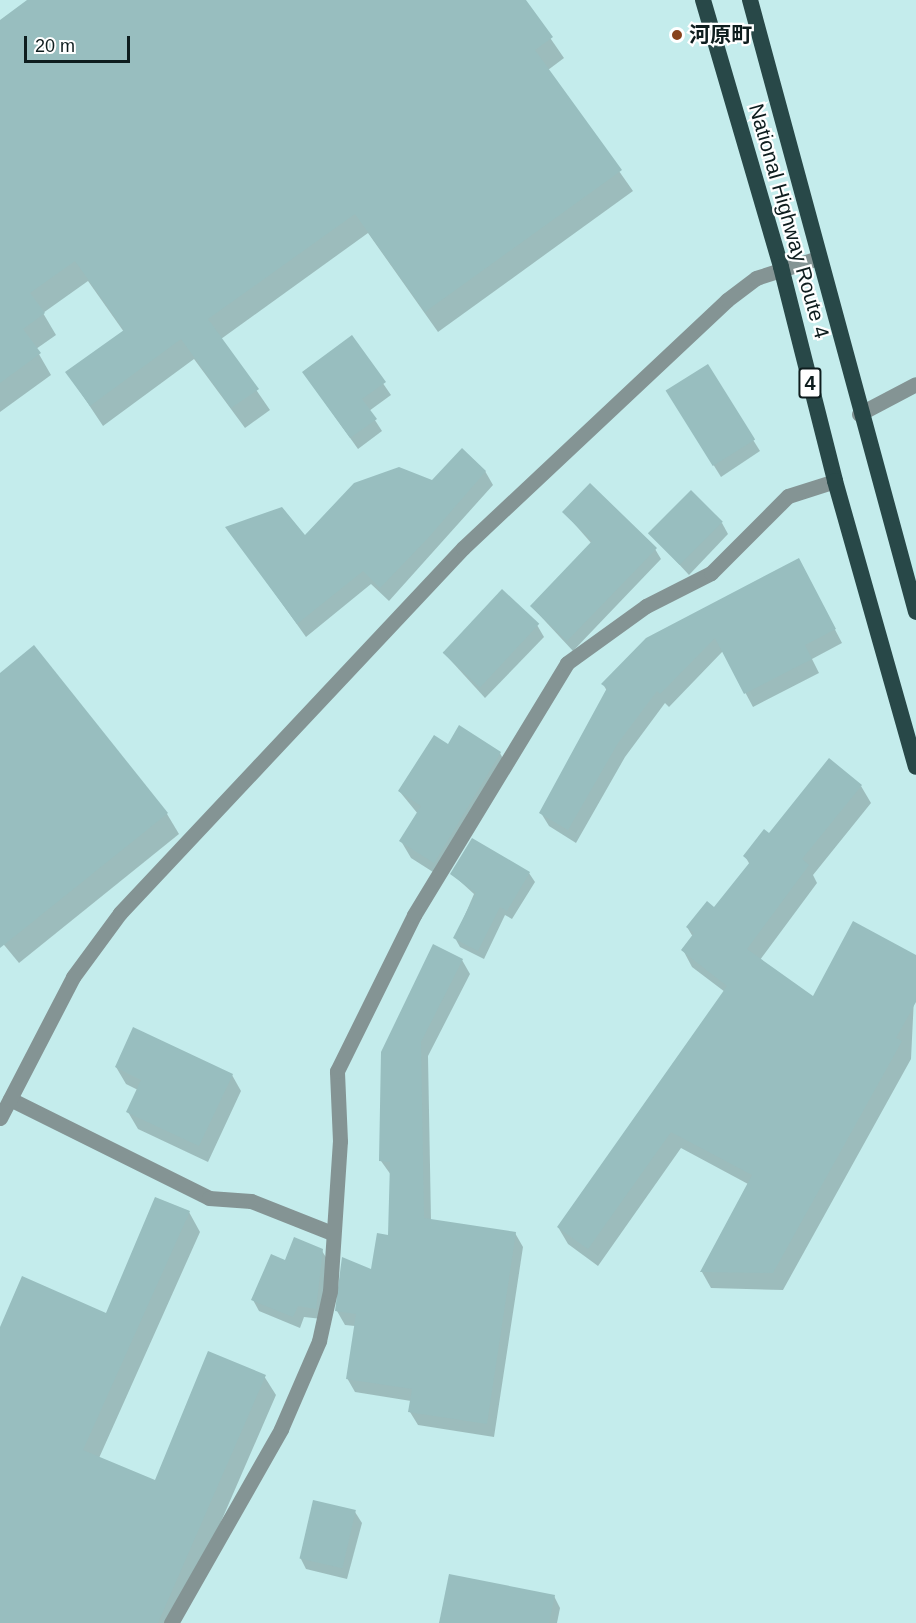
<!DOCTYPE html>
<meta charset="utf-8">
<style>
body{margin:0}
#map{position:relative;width:916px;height:1623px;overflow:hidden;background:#c4ecec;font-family:Arial,"Noto Sans JP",sans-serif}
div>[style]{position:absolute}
.shadow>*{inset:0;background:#0003}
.building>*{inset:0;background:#98bebf;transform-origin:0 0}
.minor>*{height:15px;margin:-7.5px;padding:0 7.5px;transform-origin:7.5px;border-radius:7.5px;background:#849494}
.trunk>*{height:16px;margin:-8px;padding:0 8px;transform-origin:8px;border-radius:8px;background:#284848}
.dots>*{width:16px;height:16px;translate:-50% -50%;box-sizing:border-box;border:3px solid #fff;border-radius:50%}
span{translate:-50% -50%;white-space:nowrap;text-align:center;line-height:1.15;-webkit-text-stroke:4.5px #fff;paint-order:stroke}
.shield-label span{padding:2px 4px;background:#fff;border:2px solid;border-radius:4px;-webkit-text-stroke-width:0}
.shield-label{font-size:20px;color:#0e1d1e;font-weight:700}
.poi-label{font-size:21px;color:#0e1d1e;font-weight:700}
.left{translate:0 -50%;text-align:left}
.street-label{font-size:21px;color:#0e1d1e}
.scale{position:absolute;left:24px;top:36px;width:106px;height:27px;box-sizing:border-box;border:3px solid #0e1d1e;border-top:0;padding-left:8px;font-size:18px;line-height:21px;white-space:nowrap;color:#0e1d1e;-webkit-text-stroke:4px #fff;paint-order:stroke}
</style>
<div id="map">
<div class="shadow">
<i style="clip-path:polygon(30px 0,524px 0,564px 58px,548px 70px,633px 191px,438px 332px,368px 233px,221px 339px,270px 410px,245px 428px,194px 359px,103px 426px,67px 372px,124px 332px,88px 281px,43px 313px,56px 335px,36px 349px,51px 375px,0 412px,0 22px)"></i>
<i style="clip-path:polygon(351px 337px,391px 395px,369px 411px,382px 431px,358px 449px,311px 383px)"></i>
<i style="clip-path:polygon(707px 366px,760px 451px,721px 477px,674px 402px)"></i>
<i style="clip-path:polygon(485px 471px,493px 485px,389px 601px,371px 584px,306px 637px,228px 528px,305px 538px)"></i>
<i style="clip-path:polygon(564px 512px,655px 549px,661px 559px,573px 651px,532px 607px,592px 544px)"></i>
<i style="clip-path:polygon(722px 523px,728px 534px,689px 575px,651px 534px)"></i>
<i style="clip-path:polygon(806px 574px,842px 643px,812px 659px,819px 673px,753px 707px,723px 651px,669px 707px,665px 703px,625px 757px,576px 843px,549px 826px,541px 813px,607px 691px,603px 684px)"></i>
<i style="clip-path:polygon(537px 625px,544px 637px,485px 698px,443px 652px)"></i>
<i style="clip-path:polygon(0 675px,167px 814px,179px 834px,19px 963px,0 940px)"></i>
<i style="clip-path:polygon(448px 746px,500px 753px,509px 770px,444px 879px,411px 858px,401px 841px,418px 814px,400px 792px)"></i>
<i style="clip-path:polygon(861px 786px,871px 803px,813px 875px,817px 883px,760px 960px,814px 998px,916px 957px,911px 1059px,783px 1290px,711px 1288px,702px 1272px,748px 1184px,681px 1148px,598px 1266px,568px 1244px,558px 1227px,725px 992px,692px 967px,683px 950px,693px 937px,687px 927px,714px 909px,750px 865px,745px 856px,769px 835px)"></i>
<i style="clip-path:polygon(529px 873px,535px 882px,512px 919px,505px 915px,484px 959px,460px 947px,455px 938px,474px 894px,452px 874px)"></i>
<i style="clip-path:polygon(462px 960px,470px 974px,428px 1056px,431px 1220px,515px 1233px,523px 1247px,494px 1437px,418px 1425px,410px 1412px,411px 1401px,355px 1392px,347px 1378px,355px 1326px,345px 1325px,337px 1311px,372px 1272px,389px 1236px,391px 1175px,381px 1161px,382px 1053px)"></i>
<i style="clip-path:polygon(116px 1067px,232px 1075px,241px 1091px,208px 1162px,138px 1129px,128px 1112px,138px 1090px,126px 1084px)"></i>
<i style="clip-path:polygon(189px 1212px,200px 1232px,99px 1458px,156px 1482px,264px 1376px,276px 1395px,177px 1623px,0 1623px,0 1331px,107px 1315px)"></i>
<i style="clip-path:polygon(322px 1251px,329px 1262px,322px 1319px,304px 1317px,300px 1328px,259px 1311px,253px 1300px,286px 1262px)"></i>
<i style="clip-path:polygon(355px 1512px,362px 1523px,347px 1579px,306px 1569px,300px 1557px)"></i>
<i style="clip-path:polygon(554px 1596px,560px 1608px,557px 1623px,470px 1623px)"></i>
</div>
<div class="building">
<i style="clip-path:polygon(27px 0,526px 0,553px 37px,535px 50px,622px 170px,425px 312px,355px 214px,208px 319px,259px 389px,231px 408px,181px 339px,90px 406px,65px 372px,124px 330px,75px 261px,30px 293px,45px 313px,23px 329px,41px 353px,0 383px,0 20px)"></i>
<i style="clip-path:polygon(352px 335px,386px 382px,362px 399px,377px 419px,350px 438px,302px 372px)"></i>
<i style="left:708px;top:364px;width:89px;height:50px;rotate:58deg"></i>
<i style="clip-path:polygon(462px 448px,486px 471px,428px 538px,380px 588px,363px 571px,297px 624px,225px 527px,282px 507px,305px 535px,354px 483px,399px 467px,432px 480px)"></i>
<i style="clip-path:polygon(590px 483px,657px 548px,567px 641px,530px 606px,592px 541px,562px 512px)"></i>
<i style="left:691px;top:490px;width:45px;height:61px;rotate:45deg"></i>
<i style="clip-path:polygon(799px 558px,836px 629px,805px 645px,812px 659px,744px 694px,715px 638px,660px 694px,657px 691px,618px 743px,568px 830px,539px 813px,607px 688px,601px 684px,646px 638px)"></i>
<i style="left:502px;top:589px;width:51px;height:87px;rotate:43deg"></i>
<i style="clip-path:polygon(34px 645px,168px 813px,0 948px,0 673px)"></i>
<i style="clip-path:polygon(459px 725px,501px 752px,434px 863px,399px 841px,421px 806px,398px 791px,434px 735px,448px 744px)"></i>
<i style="clip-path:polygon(829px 758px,862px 785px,802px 859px,809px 865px,747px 949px,813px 996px,853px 921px,916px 955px,916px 1002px,896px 1038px,902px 1041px,773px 1273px,700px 1272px,752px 1175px,671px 1132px,588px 1249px,557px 1227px,727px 986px,681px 950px,694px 933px,686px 927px,707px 901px,714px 907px,750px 862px,743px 856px,764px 829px,769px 833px)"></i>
<i style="clip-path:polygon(472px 838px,530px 872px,507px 911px,500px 907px,478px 951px,453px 938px,476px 893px,450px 874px)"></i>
<i style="clip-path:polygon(433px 944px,463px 959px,421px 1042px,424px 1218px,516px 1232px,487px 1424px,408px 1412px,412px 1389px,346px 1379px,356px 1314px,335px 1311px,342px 1257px,371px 1269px,377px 1233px,388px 1235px,390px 1162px,379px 1161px,381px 1052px)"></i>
<i style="clip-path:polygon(133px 1027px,233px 1074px,199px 1146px,126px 1112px,141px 1080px,115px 1067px)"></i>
<i style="clip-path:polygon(155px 1197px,190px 1211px,83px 1450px,155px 1480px,208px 1351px,266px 1375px,158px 1623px,0 1623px,0 1327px,22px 1276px,106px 1313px)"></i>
<i style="clip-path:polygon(294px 1237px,323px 1249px,316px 1309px,298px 1306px,293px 1317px,251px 1300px,271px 1254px,285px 1260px)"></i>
<i style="left:313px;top:1500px;width:44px;height:60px;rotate:13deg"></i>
<i style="clip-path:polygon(449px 1574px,555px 1595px,549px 1623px,439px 1623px)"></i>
</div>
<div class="minor">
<i style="left:859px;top:414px;width:64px;rotate:-27.8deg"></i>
<i style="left:10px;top:1099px;width:222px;rotate:26.4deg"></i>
<i style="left:209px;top:1198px;width:42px;rotate:4.1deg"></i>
<i style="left:251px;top:1201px;width:87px;rotate:21.6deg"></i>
<i style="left:0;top:1118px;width:159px;rotate:-62.6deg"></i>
<i style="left:73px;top:977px;width:79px;rotate:-53.7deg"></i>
<i style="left:120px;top:913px;width:501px;rotate:-46.78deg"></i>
<i style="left:463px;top:548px;width:362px;rotate:-43.2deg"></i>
<i style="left:727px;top:300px;width:36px;rotate:-37deg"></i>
<i style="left:756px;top:278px;width:65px;rotate:-17.9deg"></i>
<i style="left:171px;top:1623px;width:223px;rotate:-60.4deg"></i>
<i style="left:281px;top:1429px;width:96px;rotate:-66.6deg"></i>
<i style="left:319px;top:1341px;width:51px;rotate:-77.6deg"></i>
<i style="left:330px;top:1291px;width:150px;rotate:-86.2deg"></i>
<i style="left:340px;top:1141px;width:70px;rotate:-92.5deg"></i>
<i style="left:337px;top:1071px;width:174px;rotate:-63.7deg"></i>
<i style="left:414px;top:915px;width:295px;rotate:-58.7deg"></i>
<i style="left:567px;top:663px;width:97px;rotate:-35.8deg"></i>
<i style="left:646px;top:606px;width:73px;rotate:-26.9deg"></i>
<i style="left:711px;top:573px;width:109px;rotate:-45deg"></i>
<i style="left:788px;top:496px;width:49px;rotate:-17.7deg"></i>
</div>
<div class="trunk">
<i style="left:703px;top:0;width:278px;rotate:73.7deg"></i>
<i style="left:781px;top:267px;width:221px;rotate:75.8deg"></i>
<i style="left:835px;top:481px;width:297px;rotate:74.2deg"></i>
<i style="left:750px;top:0;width:634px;rotate:74.82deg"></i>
</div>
<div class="dots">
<i style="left:677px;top:35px;background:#88421b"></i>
</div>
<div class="shield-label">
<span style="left:810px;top:383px">4</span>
</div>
<div class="poi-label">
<span class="left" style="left:689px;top:35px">河原町</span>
</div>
<div class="street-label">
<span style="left:789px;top:221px;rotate:74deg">National Highway Route 4</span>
</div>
<div class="scale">20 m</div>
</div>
